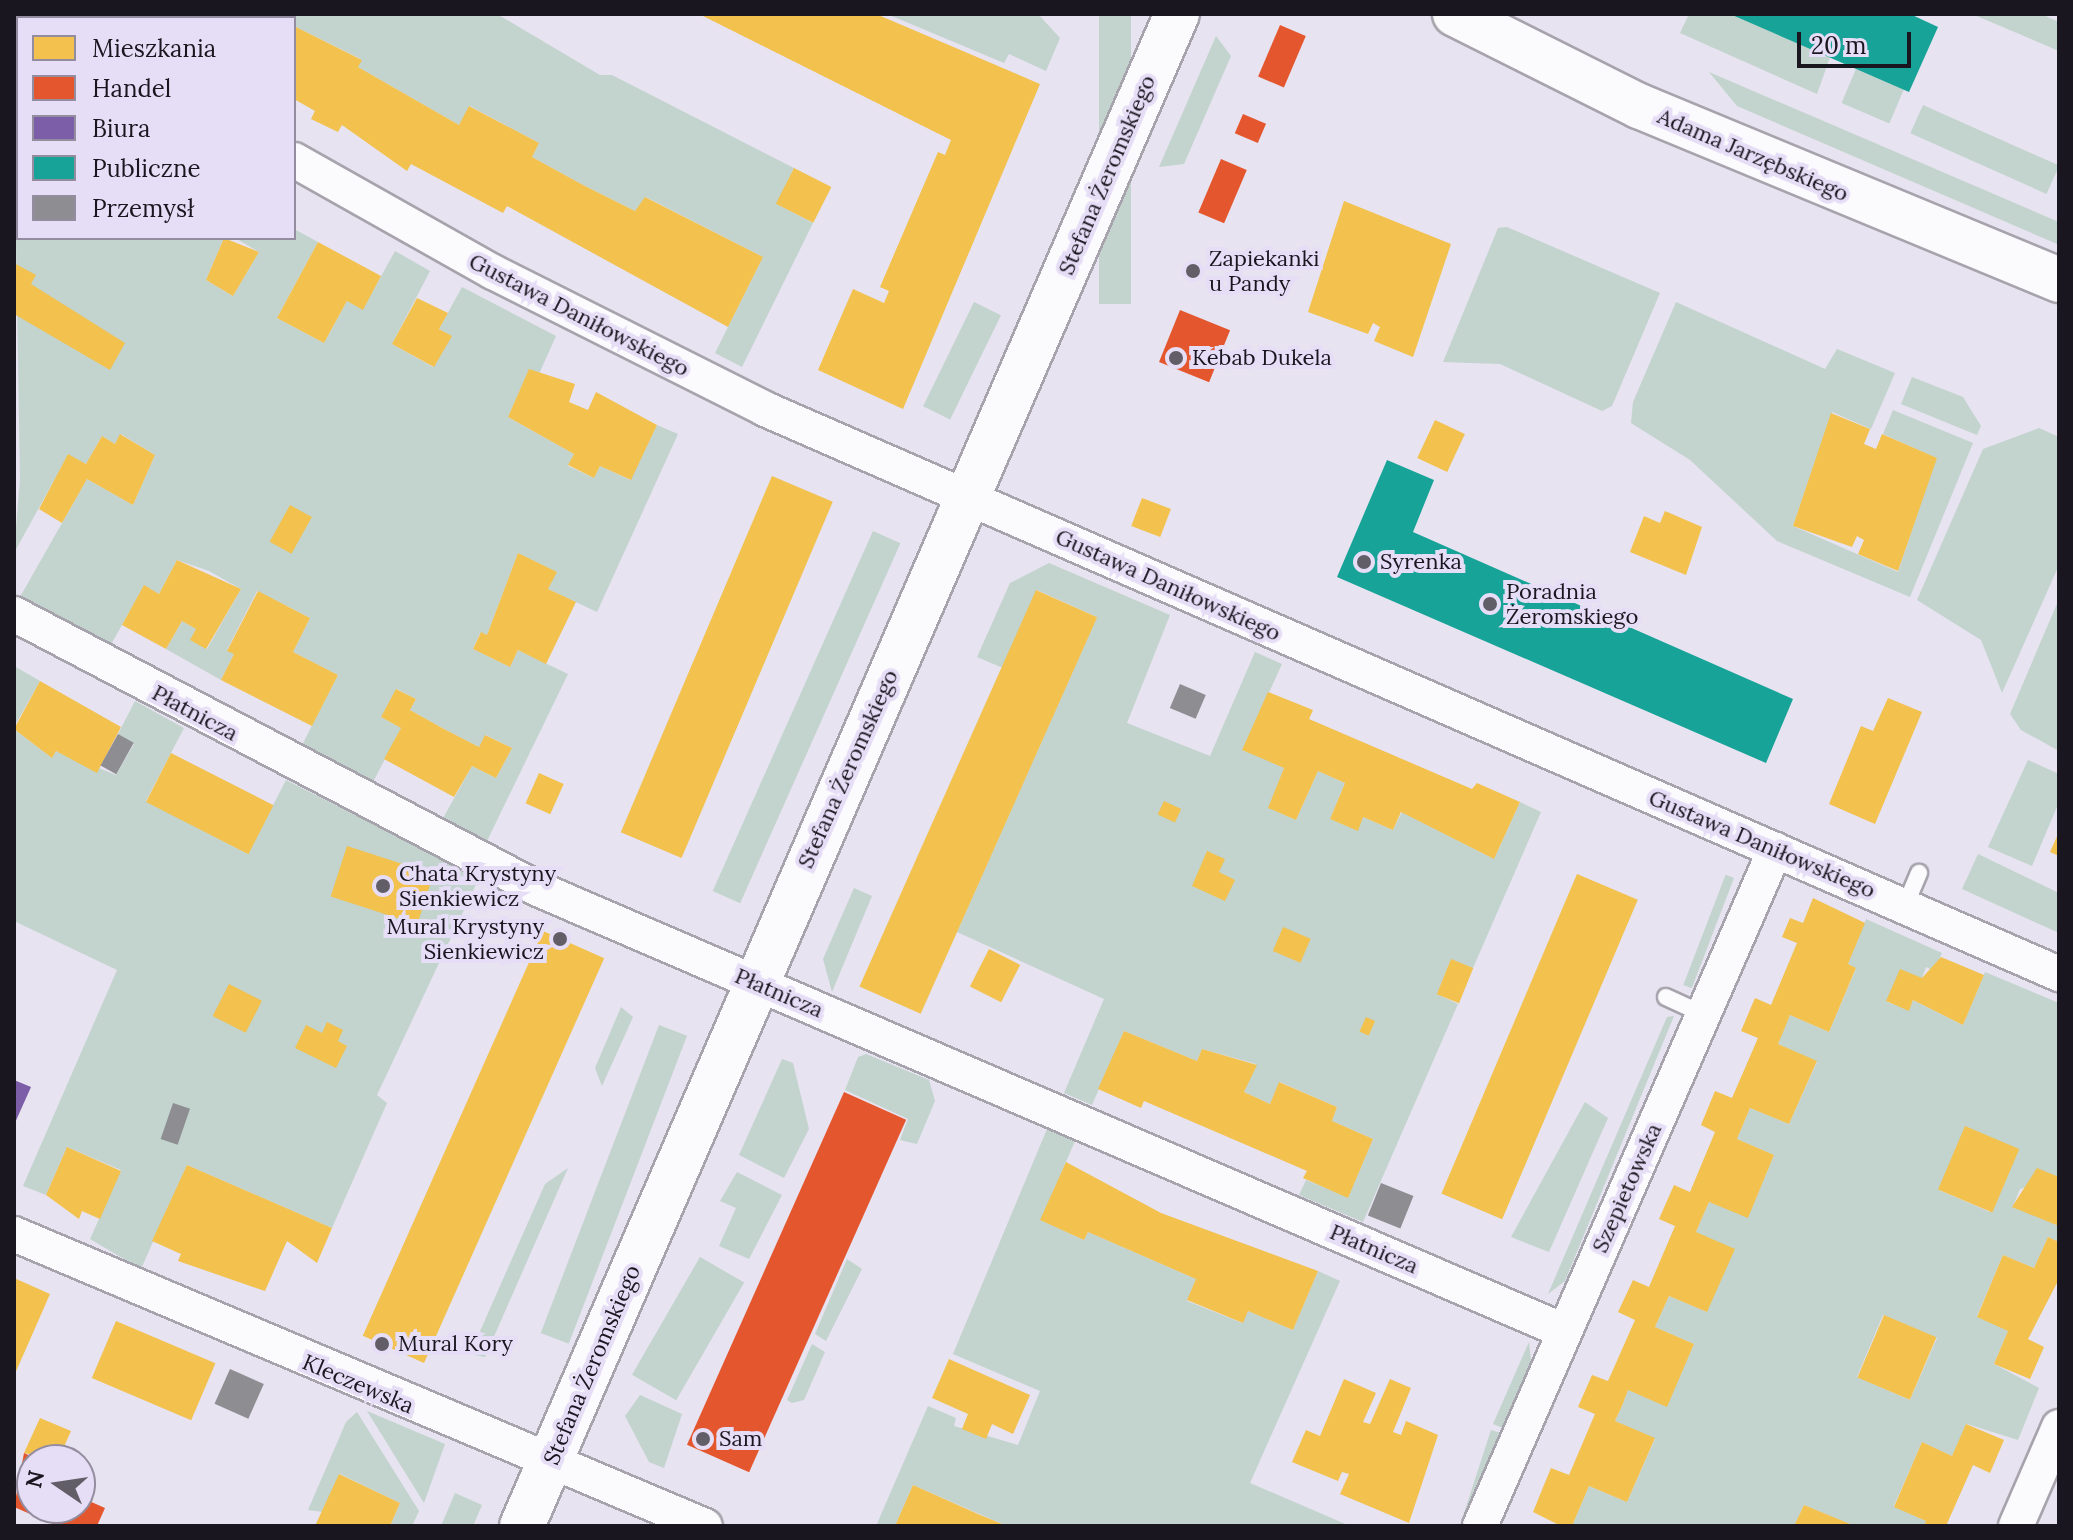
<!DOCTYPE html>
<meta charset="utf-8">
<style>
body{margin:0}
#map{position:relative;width:2073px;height:1540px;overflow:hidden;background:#e7e3f0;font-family:Lora,serif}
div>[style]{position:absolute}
.green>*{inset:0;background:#c2d4cd;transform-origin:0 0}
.homes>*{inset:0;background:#f2c14e;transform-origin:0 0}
.shops>*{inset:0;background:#e4572e;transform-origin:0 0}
.offices>*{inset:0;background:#7b5ea7}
.public>*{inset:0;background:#17a398}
.industry>*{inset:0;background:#8d8d92;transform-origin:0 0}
.roads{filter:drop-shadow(2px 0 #a7a3ad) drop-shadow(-2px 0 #a7a3ad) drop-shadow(0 2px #a7a3ad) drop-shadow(0 -2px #a7a3ad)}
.lane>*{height:16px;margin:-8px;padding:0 8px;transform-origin:8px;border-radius:8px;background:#fbfbfd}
.street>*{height:34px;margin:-17px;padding:0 17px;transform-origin:17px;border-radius:17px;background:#fbfbfd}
.secondary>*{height:44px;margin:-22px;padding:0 22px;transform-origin:22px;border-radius:22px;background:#fbfbfd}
.dots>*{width:22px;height:22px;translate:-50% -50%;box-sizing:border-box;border:4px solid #e6ddf6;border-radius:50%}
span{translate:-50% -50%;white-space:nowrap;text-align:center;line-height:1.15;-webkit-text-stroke:8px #e6ddf6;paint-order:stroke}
.street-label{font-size:22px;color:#19161f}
.poi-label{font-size:22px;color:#19161f}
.left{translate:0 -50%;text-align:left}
.right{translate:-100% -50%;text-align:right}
.frame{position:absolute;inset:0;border:16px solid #19161f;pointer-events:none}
.legend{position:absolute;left:16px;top:16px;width:280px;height:224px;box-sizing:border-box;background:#e6ddf6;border:2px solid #948da0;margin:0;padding:10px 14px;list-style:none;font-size:24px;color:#19161f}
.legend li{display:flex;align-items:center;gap:16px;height:40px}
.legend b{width:40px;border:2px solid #948da0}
.north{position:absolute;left:16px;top:1444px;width:80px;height:80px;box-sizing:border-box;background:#e6ddf6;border:2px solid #948da0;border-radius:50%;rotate:283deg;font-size:22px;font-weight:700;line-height:32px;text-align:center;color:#19161f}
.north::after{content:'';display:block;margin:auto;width:28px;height:36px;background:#615e68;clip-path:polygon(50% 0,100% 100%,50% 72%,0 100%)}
.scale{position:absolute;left:1797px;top:32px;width:114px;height:36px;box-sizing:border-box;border:4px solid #19161f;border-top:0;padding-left:10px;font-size:24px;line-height:28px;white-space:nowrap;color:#19161f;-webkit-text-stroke:6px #e6ddf6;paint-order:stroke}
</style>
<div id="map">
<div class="green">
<i style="clip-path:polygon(273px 14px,497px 14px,600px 75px,612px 75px,794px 168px,777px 204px,813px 223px,742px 367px,715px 353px,763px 257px,646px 197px,635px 211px,583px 185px,532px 157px,539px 143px,470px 106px,459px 125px,358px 67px,361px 59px,294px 26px,294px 18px)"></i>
<i style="clip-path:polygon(887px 14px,1038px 14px,1060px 38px,1046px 71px,1009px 54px,1004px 63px)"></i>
<i style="left:1099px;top:14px;width:32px;height:290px"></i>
<i style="clip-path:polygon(1689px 14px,1732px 14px,1830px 57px,1817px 94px,1680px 33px)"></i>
<i style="clip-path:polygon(1972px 14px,2041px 14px,2059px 22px,2059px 51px)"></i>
<i style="clip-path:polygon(1216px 36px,1231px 56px,1184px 164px,1159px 167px)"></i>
<i style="left:1856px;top:69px;width:52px;height:37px;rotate:23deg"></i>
<i style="clip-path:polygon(1709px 72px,2059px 222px,2057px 244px,1737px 106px)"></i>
<i style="left:1923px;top:105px;width:149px;height:31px;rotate:24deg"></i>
<i style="clip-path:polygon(14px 123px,18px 238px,224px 238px,206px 280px,233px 296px,259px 252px,235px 238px,294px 238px,294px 229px,318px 242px,277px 318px,324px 343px,347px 301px,363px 309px,395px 251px,430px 271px,392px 344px,433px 367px,451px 336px,439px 329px,462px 287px,556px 336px,539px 374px,529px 370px,508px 417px,574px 454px,568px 466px,594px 478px,600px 466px,630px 480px,657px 425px,678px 434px,597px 612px,548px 589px,556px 572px,518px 553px,487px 635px,480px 633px,473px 649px,510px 667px,518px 650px,568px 674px,487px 841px,442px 820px,472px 766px,496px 778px,512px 748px,486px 735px,479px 747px,444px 729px,410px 710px,416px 699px,397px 689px,381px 717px,401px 728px,371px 786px,300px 749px,338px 675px,293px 652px,310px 618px,295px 610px,257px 591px,227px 650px,234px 654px,221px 680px,166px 649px,182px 621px,196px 629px,191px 640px,207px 649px,241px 589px,209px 571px,177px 560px,159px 594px,144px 586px,109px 648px,20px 597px,87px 479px,133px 505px,155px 455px,121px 434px,115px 444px,102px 436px,86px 464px,68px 455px,14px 553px,20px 479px)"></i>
<i style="clip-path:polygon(1507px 227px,1660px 293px,1612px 406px,1602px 411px,1500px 364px,1443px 362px,1498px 228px)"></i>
<i style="left:974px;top:302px;width:30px;height:116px;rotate:26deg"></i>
<i style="clip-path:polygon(1676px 302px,1825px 369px,1837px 349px,1895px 373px,1871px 429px,1832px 412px,1793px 526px,1898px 572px,1936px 458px,1883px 434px,1893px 410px,1973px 443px,1910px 597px,1777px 541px,1690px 460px,1631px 423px,1633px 402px)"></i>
<i style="clip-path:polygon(1912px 377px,1963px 397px,1981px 426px,1977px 435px,1901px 404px)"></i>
<i style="clip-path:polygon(2039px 428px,2059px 437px,2059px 565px,2002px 693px,1981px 640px,1917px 600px,1983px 449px)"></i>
<i style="left:873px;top:531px;width:30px;height:394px;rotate:24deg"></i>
<i style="clip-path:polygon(1049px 563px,1170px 615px,1127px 723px,1210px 756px,1255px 652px,1282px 664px,1243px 749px,1284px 768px,1269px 808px,1296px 820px,1318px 771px,1345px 783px,1330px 819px,1357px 830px,1363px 817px,1393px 830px,1402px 812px,1494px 859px,1520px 802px,1541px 812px,1473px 968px,1451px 960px,1437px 994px,1458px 1004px,1363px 1222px,1299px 1195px,1306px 1180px,1348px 1197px,1373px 1139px,1332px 1121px,1337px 1107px,1280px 1082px,1270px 1104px,1244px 1092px,1256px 1064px,1202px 1049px,1197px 1061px,1124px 1031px,1092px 1105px,1064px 1093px,1104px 999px,957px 932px,1097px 617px,1037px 590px,1003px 668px,977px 657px,1010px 583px)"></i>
<i style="clip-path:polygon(2059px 599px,2059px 751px,2021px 730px,2010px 714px)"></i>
<i style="clip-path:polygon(14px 666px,40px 681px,14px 727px)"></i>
<i style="clip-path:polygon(135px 701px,184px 728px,146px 801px,248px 854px,286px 780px,479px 878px,377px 1095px,387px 1103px,332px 1228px,187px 1165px,141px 1269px,90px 1239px,121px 1170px,67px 1147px,46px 1195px,23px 1186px,117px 970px,14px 921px,14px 729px,52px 758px,56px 751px,116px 775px,134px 744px,118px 734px)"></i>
<i style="clip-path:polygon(2028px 760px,2059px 774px,2059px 802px,2032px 866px,1988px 847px)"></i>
<i style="clip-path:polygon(1978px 854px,2059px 893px,2059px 933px,1962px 889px)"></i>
<i style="left:1734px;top:878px;width:118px;height:9px;rotate:111deg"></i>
<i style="clip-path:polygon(854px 888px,872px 896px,832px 992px,823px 959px)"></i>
<i style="clip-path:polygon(evenodd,1866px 919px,1942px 953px,1934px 971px,1926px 967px,1922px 978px,1887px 1002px,1909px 1010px,1913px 1000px,1963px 1025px,1985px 972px,2059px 1003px,2059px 1177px,2020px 1189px,2013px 1206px,2059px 1226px,2059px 1242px,2048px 1237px,2034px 1268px,2003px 1255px,1977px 1316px,2008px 1331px,1994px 1364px,2039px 1388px,2018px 1440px,1967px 1424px,1952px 1456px,1922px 1442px,1894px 1506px,1926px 1521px,1924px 1526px,1854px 1526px,1804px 1505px,1794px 1526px,1572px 1526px,1589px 1486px,1627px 1502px,1655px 1439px,1615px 1421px,1622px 1406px,1628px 1390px,1667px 1406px,1694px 1344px,1655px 1327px,1669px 1296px,1707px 1312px,1696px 1232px,1709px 1202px,1748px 1217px,1774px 1155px,1737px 1139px,1750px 1108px,1789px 1124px,1817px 1062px,1778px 1044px,1790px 1015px,1829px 1032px,1856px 969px,1848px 964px,1866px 919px,1966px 1127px,2018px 1149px,1990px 1212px,1939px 1190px,1966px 1127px,1866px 919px,1883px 1315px,1937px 1338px,1910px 1400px,1857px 1377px,1883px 1315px)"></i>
<i style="clip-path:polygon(621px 1007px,633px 1017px,602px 1086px,595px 1068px)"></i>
<i style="clip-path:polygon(1674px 1016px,1565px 1281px,1548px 1294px,1667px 1017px)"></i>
<i style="left:659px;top:1025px;width:30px;height:330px;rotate:21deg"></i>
<i style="clip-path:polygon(866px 1054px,929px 1080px,935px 1101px,917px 1144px,900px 1140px,908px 1119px,845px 1090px,858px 1057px)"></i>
<i style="clip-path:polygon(782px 1059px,793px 1063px,809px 1129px,784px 1178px,739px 1155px)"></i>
<i style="clip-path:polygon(1585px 1102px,1608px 1118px,1549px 1252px,1511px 1237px)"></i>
<i style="clip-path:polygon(1047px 1129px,1075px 1141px,1041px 1220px,1084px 1240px,1088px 1232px,1196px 1279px,1187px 1301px,1242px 1323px,1248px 1311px,1293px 1330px,1318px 1271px,1340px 1281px,1250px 1483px,1350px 1526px,1007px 1526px,913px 1485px,895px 1526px,876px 1526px,928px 1406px,956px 1418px,954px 1426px,1018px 1445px,1040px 1391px,953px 1354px)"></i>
<i style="clip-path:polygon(568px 1168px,485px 1357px,470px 1354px,545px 1184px)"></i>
<i style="clip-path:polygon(737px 1172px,782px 1195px,749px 1259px,719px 1246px,736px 1208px,720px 1201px)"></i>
<i style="left:700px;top:1257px;width:51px;height:136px;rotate:30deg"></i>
<i style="clip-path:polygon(847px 1259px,862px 1269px,826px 1341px,815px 1334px)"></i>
<i style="clip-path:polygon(1529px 1342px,1531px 1360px,1503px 1428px,1493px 1424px)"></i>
<i style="clip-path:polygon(812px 1344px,825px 1352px,804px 1400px,792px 1403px,787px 1400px)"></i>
<i style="clip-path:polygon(640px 1395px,682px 1414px,664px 1468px,649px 1462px,625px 1416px)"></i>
<i style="clip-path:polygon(367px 1411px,445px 1444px,424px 1503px)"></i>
<i style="clip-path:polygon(357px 1412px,419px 1511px,412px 1526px,390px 1526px,400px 1503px,340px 1474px,323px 1512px,308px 1510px,346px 1422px)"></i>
<i style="left:1491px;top:1430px;width:9px;height:104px;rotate:18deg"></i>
<i style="clip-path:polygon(455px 1493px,482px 1505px,473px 1526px,441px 1526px)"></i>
</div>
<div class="homes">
<i style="left:156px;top:14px;width:117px;height:7px"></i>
<i style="clip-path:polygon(699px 14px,876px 14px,1040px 84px,903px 409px,818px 370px,853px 289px,884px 303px,889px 291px,880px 287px,938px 152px,945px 155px,951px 140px)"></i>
<i style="clip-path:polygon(294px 26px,362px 60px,358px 67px,459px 125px,469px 106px,539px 143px,532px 157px,583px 185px,635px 211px,645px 197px,763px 257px,728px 327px,507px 206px,503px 213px,411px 164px,407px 171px,342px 125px,338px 132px,311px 119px,315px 111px,294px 99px)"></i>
<i style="clip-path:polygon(18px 80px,18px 126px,14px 123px)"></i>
<i style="left:794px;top:168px;width:42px;height:40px;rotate:27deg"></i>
<i style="clip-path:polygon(1344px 201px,1451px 244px,1413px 357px,1374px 341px,1380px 327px,1373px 323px,1368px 334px,1308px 312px)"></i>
<i style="clip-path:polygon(224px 238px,259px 252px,233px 296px,206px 280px)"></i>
<i style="clip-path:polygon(318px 242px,381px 276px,363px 310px,347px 301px,324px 343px,277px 318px)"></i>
<i style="clip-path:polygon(14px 263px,36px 275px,31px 284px,125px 343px,110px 370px,14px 314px)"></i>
<i style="clip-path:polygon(417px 298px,448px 313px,439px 329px,452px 336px,434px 367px,392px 344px)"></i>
<i style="clip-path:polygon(529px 369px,575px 384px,569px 402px,588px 410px,596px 392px,657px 425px,631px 480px,600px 466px,594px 478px,568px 465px,574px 454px,508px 417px)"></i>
<i style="clip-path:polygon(1831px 413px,1870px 429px,1864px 444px,1876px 449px,1882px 434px,1937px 458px,1898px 571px,1858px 554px,1864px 540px,1857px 536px,1852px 547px,1793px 526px)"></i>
<i style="left:1435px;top:420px;width:33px;height:42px;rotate:25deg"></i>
<i style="clip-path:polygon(120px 434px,155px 455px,133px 505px,87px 479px,62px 523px,39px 509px,68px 454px,86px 464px,102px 436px,115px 444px)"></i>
<i style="left:772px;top:476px;width:66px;height:387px;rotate:23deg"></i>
<i style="left:1142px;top:498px;width:31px;height:30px;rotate:21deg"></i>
<i style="left:290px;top:505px;width:25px;height:42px;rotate:29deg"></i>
<i style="clip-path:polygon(1665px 511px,1702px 527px,1686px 575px,1630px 552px,1644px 516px,1660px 523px)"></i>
<i style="clip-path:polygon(518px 553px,557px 572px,548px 589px,576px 602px,546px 664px,518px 650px,510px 667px,473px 649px,481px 632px,487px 635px)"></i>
<i style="clip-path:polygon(177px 560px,241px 589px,206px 649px,190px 640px,196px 629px,182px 621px,166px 649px,122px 625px,144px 585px,159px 594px)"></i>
<i style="left:1036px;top:590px;width:67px;height:434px;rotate:24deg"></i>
<i style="clip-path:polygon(258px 591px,310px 618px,293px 652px,338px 675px,312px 726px,221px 680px,234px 654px,227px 651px)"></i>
<i style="clip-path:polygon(40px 681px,121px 727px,97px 773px,56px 751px,52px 758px,14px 729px)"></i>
<i style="clip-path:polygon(396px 689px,416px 699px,410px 710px,444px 729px,479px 747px,485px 735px,512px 748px,496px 778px,472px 766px,454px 797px,384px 759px,401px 728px,381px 717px)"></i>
<i style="clip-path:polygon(1268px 692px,1313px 710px,1309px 719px,1472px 789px,1477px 783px,1520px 802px,1494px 859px,1401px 812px,1393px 830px,1363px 817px,1358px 831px,1330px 819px,1345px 783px,1318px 771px,1296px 820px,1268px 808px,1284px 768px,1242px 750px)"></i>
<i style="clip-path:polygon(1888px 698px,1922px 712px,1875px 824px,1829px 804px,1861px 726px,1873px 731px)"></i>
<i style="left:171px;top:753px;width:115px;height:55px;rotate:27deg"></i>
<i style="left:539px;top:773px;width:27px;height:33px;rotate:24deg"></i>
<i style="left:1164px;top:801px;width:19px;height:15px;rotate:25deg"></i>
<i style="clip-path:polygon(2059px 832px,2059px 856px,2050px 852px)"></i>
<i style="left:347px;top:846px;width:91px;height:53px;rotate:18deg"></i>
<i style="clip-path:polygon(1207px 851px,1225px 859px,1219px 872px,1235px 880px,1225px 901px,1192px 886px)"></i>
<i style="left:1577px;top:874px;width:66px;height:347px;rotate:23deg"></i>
<i style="clip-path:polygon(1813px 898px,1865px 923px,1848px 964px,1856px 968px,1829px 1032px,1790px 1015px,1784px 1030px,1778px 1044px,1817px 1061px,1789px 1124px,1750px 1108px,1737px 1139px,1774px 1155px,1748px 1218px,1709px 1202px,1702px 1218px,1696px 1232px,1735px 1249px,1707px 1312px,1669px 1296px,1655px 1327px,1694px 1344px,1667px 1407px,1628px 1390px,1622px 1406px,1615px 1421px,1655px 1438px,1627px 1502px,1589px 1486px,1572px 1526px,1561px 1526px,1533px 1512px,1544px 1485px,1551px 1468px,1569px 1475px,1595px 1414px,1578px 1407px,1592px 1375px,1608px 1381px,1635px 1320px,1618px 1312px,1633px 1280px,1649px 1287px,1675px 1226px,1659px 1219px,1674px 1185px,1690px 1192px,1715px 1132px,1701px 1125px,1715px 1091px,1732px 1098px,1758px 1038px,1741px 1031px,1755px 998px,1771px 1005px,1797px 943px,1782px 937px,1790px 918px,1803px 923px)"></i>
<i style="left:1283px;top:927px;width:30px;height:26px;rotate:23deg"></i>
<i style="left:543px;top:931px;width:67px;height:443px;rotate:24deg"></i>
<i style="left:989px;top:949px;width:35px;height:42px;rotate:27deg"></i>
<i style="clip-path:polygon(1941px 957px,1984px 975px,1963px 1025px,1913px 1000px,1909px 1011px,1886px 1001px,1900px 969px,1922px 978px)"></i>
<i style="left:1451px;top:959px;width:24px;height:38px;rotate:22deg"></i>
<i style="left:229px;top:984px;width:37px;height:36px;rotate:27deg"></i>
<i style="left:1366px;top:1017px;width:10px;height:16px;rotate:24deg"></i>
<i style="clip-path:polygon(327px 1022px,343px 1030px,338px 1041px,347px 1046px,336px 1068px,295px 1048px,306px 1025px,322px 1033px)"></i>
<i style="clip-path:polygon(1124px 1031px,1197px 1061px,1202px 1049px,1257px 1065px,1244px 1092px,1270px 1104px,1279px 1082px,1337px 1107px,1332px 1121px,1373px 1139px,1348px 1198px,1303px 1178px,1307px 1171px,1144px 1101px,1141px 1108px,1098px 1089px)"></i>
<i style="left:1965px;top:1126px;width:59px;height:69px;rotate:23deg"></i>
<i style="clip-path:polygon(67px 1147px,121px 1171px,100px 1219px,82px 1211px,79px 1219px,46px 1195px)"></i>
<i style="clip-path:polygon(1066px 1162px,1161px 1213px,1318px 1271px,1293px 1330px,1248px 1311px,1243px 1323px,1187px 1300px,1196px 1279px,1088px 1232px,1084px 1240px,1040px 1220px)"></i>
<i style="clip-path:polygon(187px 1165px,332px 1228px,317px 1263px,287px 1241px,265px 1291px,178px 1261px,181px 1254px,152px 1241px)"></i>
<i style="clip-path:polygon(2037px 1168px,2059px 1177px,2059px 1226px,2012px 1207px)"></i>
<i style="clip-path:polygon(2048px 1237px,2059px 1242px,2059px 1279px,2028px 1339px,2044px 1347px,2030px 1379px,1994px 1364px,2008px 1331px,1977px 1317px,2003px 1255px,2034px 1268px)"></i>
<i style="clip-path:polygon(14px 1278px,50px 1294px,14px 1376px)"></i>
<i style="left:1884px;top:1315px;width:57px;height:68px;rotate:23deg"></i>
<i style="left:116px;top:1321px;width:108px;height:62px;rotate:23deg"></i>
<i style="clip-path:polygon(949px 1359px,1030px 1395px,1013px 1434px,992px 1424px,986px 1439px,962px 1429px,968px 1414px,932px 1398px)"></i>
<i style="clip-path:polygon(1344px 1379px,1376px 1393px,1363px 1422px,1370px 1424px,1390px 1379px,1411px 1388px,1393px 1432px,1401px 1435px,1406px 1421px,1438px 1435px,1409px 1523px,1340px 1494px,1349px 1474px,1342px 1472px,1338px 1481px,1292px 1462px,1306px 1430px,1320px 1436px)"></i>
<i style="clip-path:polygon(40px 1418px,71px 1431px,58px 1460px,24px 1453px)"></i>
<i style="clip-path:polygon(1966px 1424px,2004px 1440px,1990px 1473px,1973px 1465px,1946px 1526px,1924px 1526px,1926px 1521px,1894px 1507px,1922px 1442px,1952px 1456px)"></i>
<i style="clip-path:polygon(339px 1474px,400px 1503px,390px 1526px,315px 1526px)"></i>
<i style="clip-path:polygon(913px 1485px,978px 1514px,1007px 1526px,895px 1526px)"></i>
<i style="clip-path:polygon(1804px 1505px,1855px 1526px,1794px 1526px)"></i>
</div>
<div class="shops">
<i style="left:1280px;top:25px;width:28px;height:56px;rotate:23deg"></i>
<i style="left:1243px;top:114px;width:25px;height:21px;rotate:23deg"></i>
<i style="left:1221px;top:159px;width:28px;height:58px;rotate:23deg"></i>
<i style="left:1180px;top:310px;width:54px;height:56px;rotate:22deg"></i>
<i style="left:844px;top:1092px;width:68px;height:386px;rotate:24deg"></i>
<i style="clip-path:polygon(24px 1453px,39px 1460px,32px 1460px,32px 1508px,80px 1508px,80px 1497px,105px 1508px,97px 1526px,58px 1526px,14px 1507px)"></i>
</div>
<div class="offices">
<i style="clip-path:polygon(14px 1080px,31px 1087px,14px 1125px)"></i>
</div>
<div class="public">
<i style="clip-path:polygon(1730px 14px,1910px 14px,1938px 27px,1909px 92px)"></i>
<i style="clip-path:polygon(1387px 460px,1434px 480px,1413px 532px,1793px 699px,1766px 763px,1337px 577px)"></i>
</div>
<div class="industry">
<i style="left:1180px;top:684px;width:28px;height:26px;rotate:23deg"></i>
<i style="left:118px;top:734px;width:18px;height:36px;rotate:29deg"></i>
<i style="left:173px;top:1103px;width:18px;height:38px;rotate:19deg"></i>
<i style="left:1381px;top:1183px;width:35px;height:35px;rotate:22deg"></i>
<i style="left:230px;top:1369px;width:37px;height:38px;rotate:24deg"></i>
</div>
<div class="roads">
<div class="lane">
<i style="left:1905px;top:906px;width:36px;rotate:-67deg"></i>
<i style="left:1666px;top:997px;width:41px;rotate:24.7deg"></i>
</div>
<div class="street">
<i style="left:51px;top:14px;width:8px;rotate:30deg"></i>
<i style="left:294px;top:160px;width:228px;rotate:29.4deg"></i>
<i style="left:493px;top:272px;width:305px;rotate:26.7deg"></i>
<i style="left:765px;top:409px;width:1412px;rotate:23.59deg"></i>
<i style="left:14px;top:614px;width:592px;rotate:27.69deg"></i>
<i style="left:538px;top:889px;width:1117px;rotate:23.31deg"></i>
<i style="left:14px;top:1234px;width:750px;rotate:22.91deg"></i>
<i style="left:1480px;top:1526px;width:738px;rotate:-66.42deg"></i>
<i style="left:2016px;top:1526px;width:108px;rotate:-66.5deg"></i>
</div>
<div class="secondary">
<i style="left:1455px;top:14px;width:206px;rotate:26.6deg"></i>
<i style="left:1639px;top:106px;width:455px;rotate:22.5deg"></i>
<i style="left:522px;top:1526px;width:1648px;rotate:-66.58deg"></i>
</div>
</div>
<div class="dots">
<i style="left:1193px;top:271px;background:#615e68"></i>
<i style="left:1176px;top:358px;background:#615e68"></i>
<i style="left:1364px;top:562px;background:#615e68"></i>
<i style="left:1490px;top:604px;background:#615e68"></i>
<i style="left:383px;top:886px;background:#615e68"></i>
<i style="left:560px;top:939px;background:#615e68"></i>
<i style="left:382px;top:1344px;background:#615e68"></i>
<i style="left:703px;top:1439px;background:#615e68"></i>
</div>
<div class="street-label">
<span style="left:1753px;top:155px;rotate:23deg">Adama Jarzębskiego</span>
<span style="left:1107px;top:175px;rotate:-67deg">Stefana Żeromskiego</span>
<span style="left:579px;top:315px;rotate:27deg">Gustawa Daniłowskiego</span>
<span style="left:1168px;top:585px;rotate:24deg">Gustawa Daniłowskiego</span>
<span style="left:195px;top:713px;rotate:28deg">Płatnicza</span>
<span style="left:848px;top:769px;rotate:-66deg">Stefana Żeromskiego</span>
<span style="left:1762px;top:844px;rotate:23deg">Gustawa Daniłowskiego</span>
<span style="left:779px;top:993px;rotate:23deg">Płatnicza</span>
<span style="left:1627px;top:1188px;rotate:-66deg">Szepietowska</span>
<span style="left:1374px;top:1249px;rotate:23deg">Płatnicza</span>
<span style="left:592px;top:1365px;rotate:-67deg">Stefana Żeromskiego</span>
<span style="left:358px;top:1384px;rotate:23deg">Kleczewska</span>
</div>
<div class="poi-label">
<span class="left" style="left:1209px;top:271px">Zapiekanki<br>u Pandy</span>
<span class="left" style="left:1192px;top:358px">Kebab Dukela</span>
<span class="left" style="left:1380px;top:562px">Syrenka</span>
<span class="left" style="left:1506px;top:604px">Poradnia<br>Żeromskiego</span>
<span class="left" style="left:399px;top:886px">Chata Krystyny<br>Sienkiewicz</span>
<span class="right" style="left:544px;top:939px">Mural Krystyny<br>Sienkiewicz</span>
<span class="left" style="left:398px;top:1344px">Mural Kory</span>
<span class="left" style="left:719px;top:1439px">Sam</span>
</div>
<div class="frame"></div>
<ul class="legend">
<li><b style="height:22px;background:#f2c14e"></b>Mieszkania</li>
<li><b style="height:22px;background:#e4572e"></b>Handel</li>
<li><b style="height:22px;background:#7b5ea7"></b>Biura</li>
<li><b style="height:22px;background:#17a398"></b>Publiczne</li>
<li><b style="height:22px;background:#8d8d92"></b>Przemysł</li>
</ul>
<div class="north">N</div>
<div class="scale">20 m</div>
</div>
